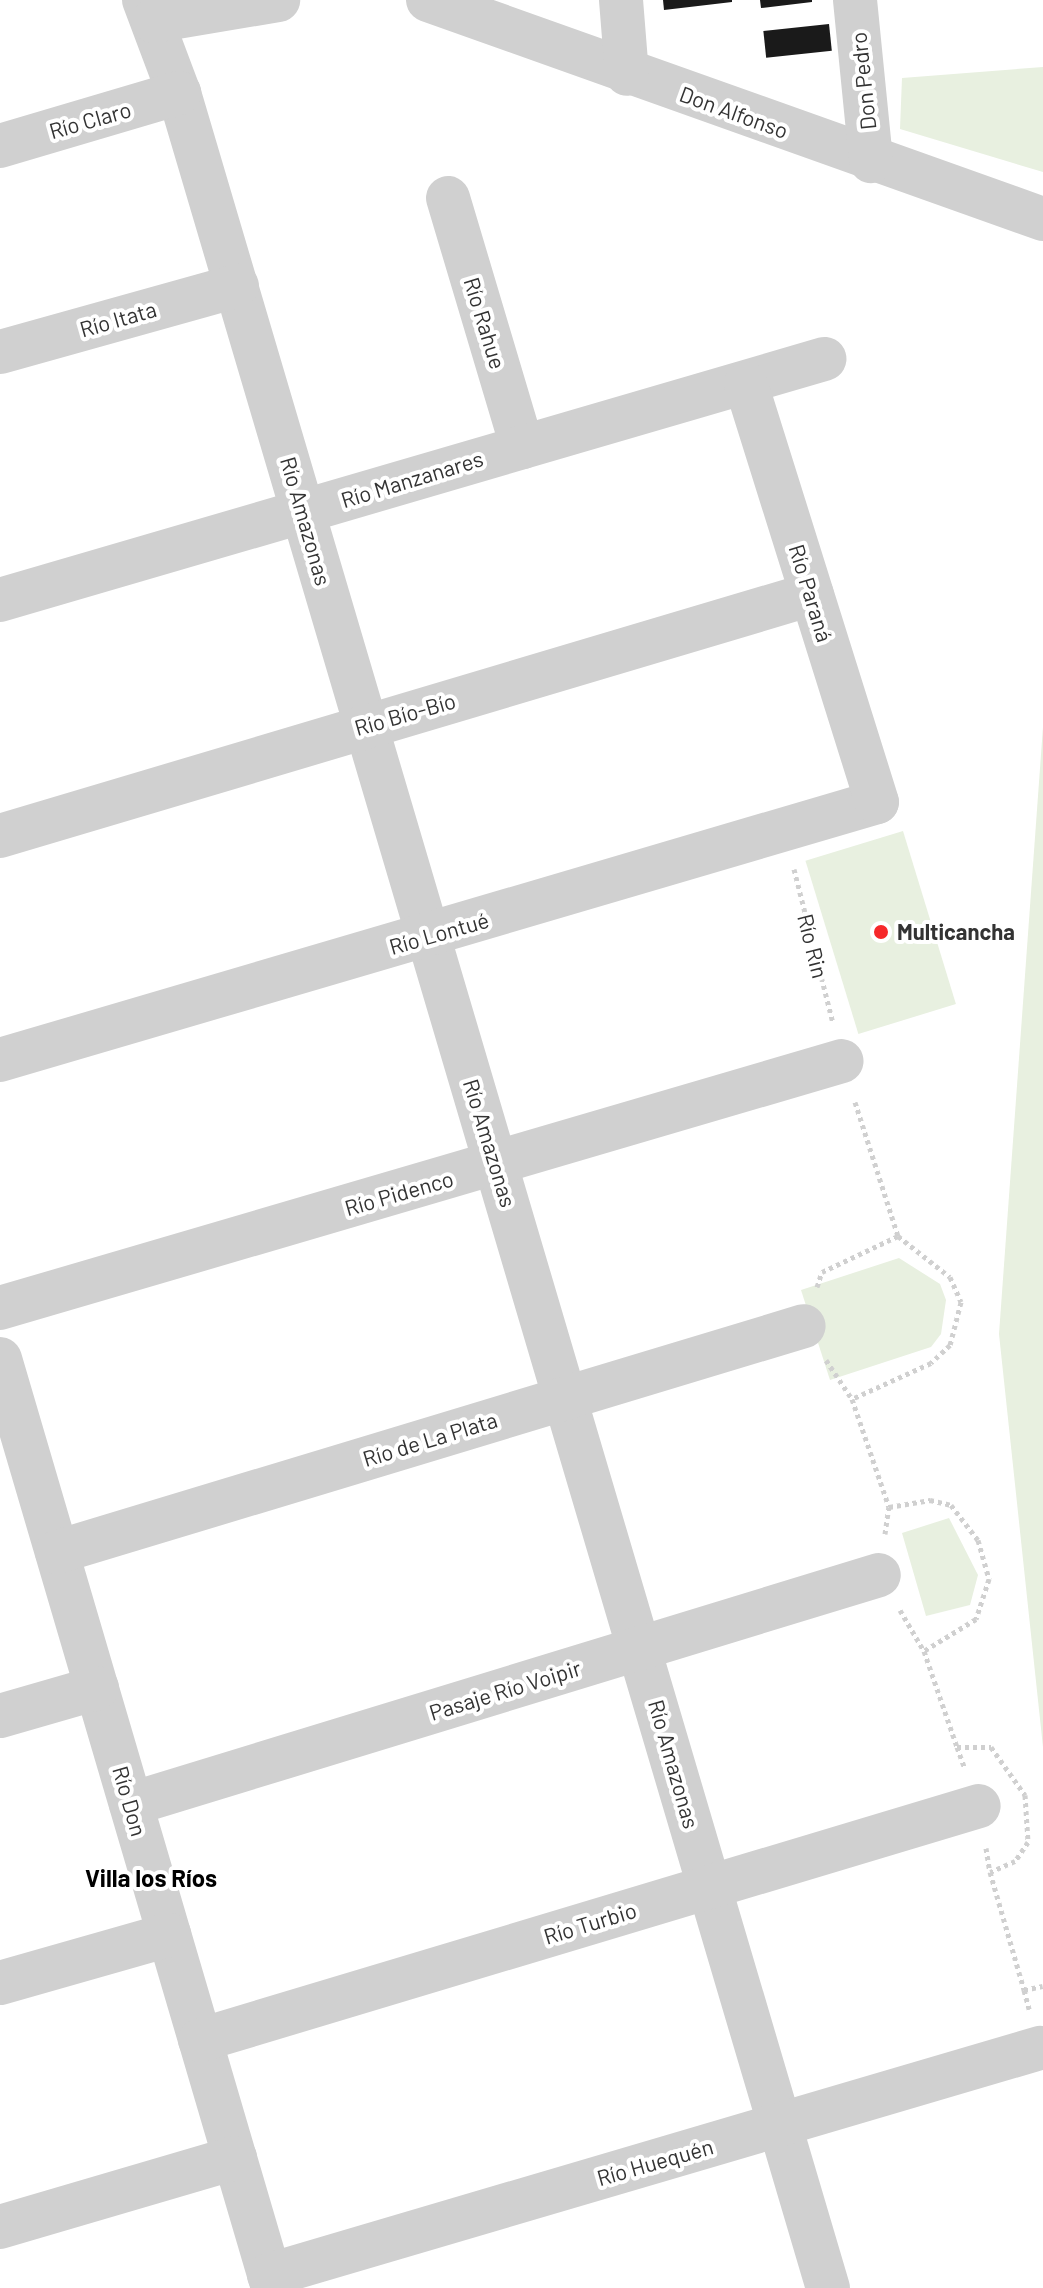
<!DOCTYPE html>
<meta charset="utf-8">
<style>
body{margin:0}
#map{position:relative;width:1043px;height:2288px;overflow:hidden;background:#fff;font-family:Barlow,sans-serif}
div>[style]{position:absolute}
.green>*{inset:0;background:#e8f0e0;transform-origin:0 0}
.building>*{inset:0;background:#1a1a1a;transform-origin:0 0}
.path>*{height:5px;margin-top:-2.5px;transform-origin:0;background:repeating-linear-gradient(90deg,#d0d0d0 0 4px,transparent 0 8px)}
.minor>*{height:44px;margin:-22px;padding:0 22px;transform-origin:22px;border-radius:22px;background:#d0d0d0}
.dots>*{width:22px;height:22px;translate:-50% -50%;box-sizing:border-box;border:4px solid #fff;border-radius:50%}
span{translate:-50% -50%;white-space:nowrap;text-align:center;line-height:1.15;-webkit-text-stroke:8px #fff;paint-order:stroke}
.street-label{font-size:22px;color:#333}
.poi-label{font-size:22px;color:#333;font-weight:700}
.left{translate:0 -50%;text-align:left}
.neighbourhood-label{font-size:24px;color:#000;font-weight:700}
</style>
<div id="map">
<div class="green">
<i style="clip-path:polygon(1043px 67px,1043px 172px,900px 129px,902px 78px)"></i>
<i style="clip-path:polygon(1043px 727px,1043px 1747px,999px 1334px)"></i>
<i style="left:903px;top:831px;width:181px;height:102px;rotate:73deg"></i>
<i style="clip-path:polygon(899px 1258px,940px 1284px,946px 1300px,941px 1334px,931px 1347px,830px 1380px,801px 1290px)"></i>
<i style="clip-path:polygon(949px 1518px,978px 1575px,970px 1605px,926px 1616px,902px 1533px)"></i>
</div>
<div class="building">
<i style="clip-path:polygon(663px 0,732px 0,732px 2px,664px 10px)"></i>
<i style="clip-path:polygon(760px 0,812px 0,812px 2px,761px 8px)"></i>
<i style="left:829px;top:24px;width:27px;height:66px;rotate:84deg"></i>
</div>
<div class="path">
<i style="left:794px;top:869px;width:159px;rotate:75.8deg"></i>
<i style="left:855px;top:1102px;width:141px;rotate:72.2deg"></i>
<i style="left:898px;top:1236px;width:66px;rotate:38.3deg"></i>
<i style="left:950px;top:1277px;width:27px;rotate:66deg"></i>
<i style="left:961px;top:1302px;width:44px;rotate:104.3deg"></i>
<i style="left:950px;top:1345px;width:26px;rotate:137deg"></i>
<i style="left:931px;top:1363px;width:87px;rotate:155.5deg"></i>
<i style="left:852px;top:1399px;width:114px;rotate:71.1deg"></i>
<i style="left:889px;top:1507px;width:42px;rotate:-9.7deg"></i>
<i style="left:930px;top:1500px;width:22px;rotate:13deg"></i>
<i style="left:951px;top:1505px;width:44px;rotate:52.4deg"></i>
<i style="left:978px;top:1540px;width:41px;rotate:74.2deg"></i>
<i style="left:989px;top:1579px;width:42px;rotate:108deg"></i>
<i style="left:976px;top:1619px;width:61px;rotate:148.4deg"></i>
<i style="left:924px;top:1651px;width:102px;rotate:71deg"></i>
<i style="left:957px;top:1747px;width:34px"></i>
<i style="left:991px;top:1747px;width:59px;rotate:54.7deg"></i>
<i style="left:1025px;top:1795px;width:47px;rotate:86.3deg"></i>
<i style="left:1028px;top:1842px;width:23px;rotate:124deg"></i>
<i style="left:1015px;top:1861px;width:27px;rotate:156deg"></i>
<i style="left:990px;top:1872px;width:123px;rotate:73.9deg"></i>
<i style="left:1024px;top:1990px;width:19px;rotate:-12deg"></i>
<i style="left:817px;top:1287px;width:16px;rotate:-72deg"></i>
<i style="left:822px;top:1272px;width:84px;rotate:-25.3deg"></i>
<i style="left:826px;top:1360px;width:47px;rotate:56.3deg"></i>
<i style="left:885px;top:1534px;width:27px;rotate:-82deg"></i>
<i style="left:900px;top:1610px;width:48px;rotate:59.7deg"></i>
<i style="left:957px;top:1747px;width:23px;rotate:70deg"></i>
<i style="left:986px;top:1848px;width:24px;rotate:81deg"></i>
<i style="left:1024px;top:1990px;width:20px;rotate:75deg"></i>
</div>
<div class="minor">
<i style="left:144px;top:0;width:99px;rotate:69.4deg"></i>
<i style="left:179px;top:93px;width:2289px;rotate:73.53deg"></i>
<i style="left:428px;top:0;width:653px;rotate:19.6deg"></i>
<i style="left:621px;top:0;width:74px;rotate:85.4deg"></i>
<i style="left:855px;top:0;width:162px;rotate:84.3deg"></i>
<i style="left:153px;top:21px;width:127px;rotate:-9.5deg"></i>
<i style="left:0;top:146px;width:187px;rotate:-16.5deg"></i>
<i style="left:448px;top:198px;width:260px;rotate:73.4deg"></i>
<i style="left:0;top:352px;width:246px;rotate:-15.6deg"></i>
<i style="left:0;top:600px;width:859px;rotate:-16.3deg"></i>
<i style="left:0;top:836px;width:847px;rotate:-16.6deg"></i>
<i style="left:0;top:1060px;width:914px;rotate:-16.39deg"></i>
<i style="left:877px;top:802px;width:438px;rotate:-107.4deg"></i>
<i style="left:0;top:1308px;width:877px;rotate:-16.35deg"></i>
<i style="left:0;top:1359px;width:968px;rotate:73.62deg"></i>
<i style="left:57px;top:1552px;width:780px;rotate:-16.83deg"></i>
<i style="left:0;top:1716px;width:101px;rotate:-16.1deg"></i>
<i style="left:131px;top:1804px;width:782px;rotate:-17.02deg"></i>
<i style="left:0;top:1983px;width:176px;rotate:-15.9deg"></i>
<i style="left:200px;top:2040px;width:813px;rotate:-16.72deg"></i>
<i style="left:0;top:2227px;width:245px;rotate:-16.4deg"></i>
<i style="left:269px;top:2275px;width:804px;rotate:-16.41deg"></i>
</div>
<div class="dots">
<i style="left:881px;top:932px;background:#f6282a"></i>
</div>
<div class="street-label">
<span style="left:863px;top:81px;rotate:-96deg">Don Pedro</span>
<span style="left:734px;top:112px;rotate:20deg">Don Alfonso</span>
<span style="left:90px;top:120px;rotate:-16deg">Río Claro</span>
<span style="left:118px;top:319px;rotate:-16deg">Río Itata</span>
<span style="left:485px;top:323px;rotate:73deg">Río Rahue</span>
<span style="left:412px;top:479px;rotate:-17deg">Río Manzanares</span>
<span style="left:306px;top:521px;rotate:74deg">Río Amazonas</span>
<span style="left:811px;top:593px;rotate:73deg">Río Paraná</span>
<span style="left:405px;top:714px;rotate:-16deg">Río Bío-Bío</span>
<span style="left:439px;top:933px;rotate:-16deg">Río Lontué</span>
<span style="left:813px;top:946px;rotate:76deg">Río Rin</span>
<span style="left:490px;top:1143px;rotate:73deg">Río Amazonas</span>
<span style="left:399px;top:1193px;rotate:-16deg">Río Pidenco</span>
<span style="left:430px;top:1439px;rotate:-17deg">Río de La Plata</span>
<span style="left:505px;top:1690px;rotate:-17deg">Pasaje Río Voipir</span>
<span style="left:674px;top:1764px;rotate:74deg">Río Amazonas</span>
<span style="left:130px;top:1801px;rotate:74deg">Río Don</span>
<span style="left:590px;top:1923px;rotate:-17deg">Río Turbio</span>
<span style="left:655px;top:2162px;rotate:-16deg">Río Huequén</span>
</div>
<div class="poi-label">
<span class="left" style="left:897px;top:932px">Multicancha</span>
</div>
<div class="neighbourhood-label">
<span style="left:151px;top:1878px">Villa los Ríos</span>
</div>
</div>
